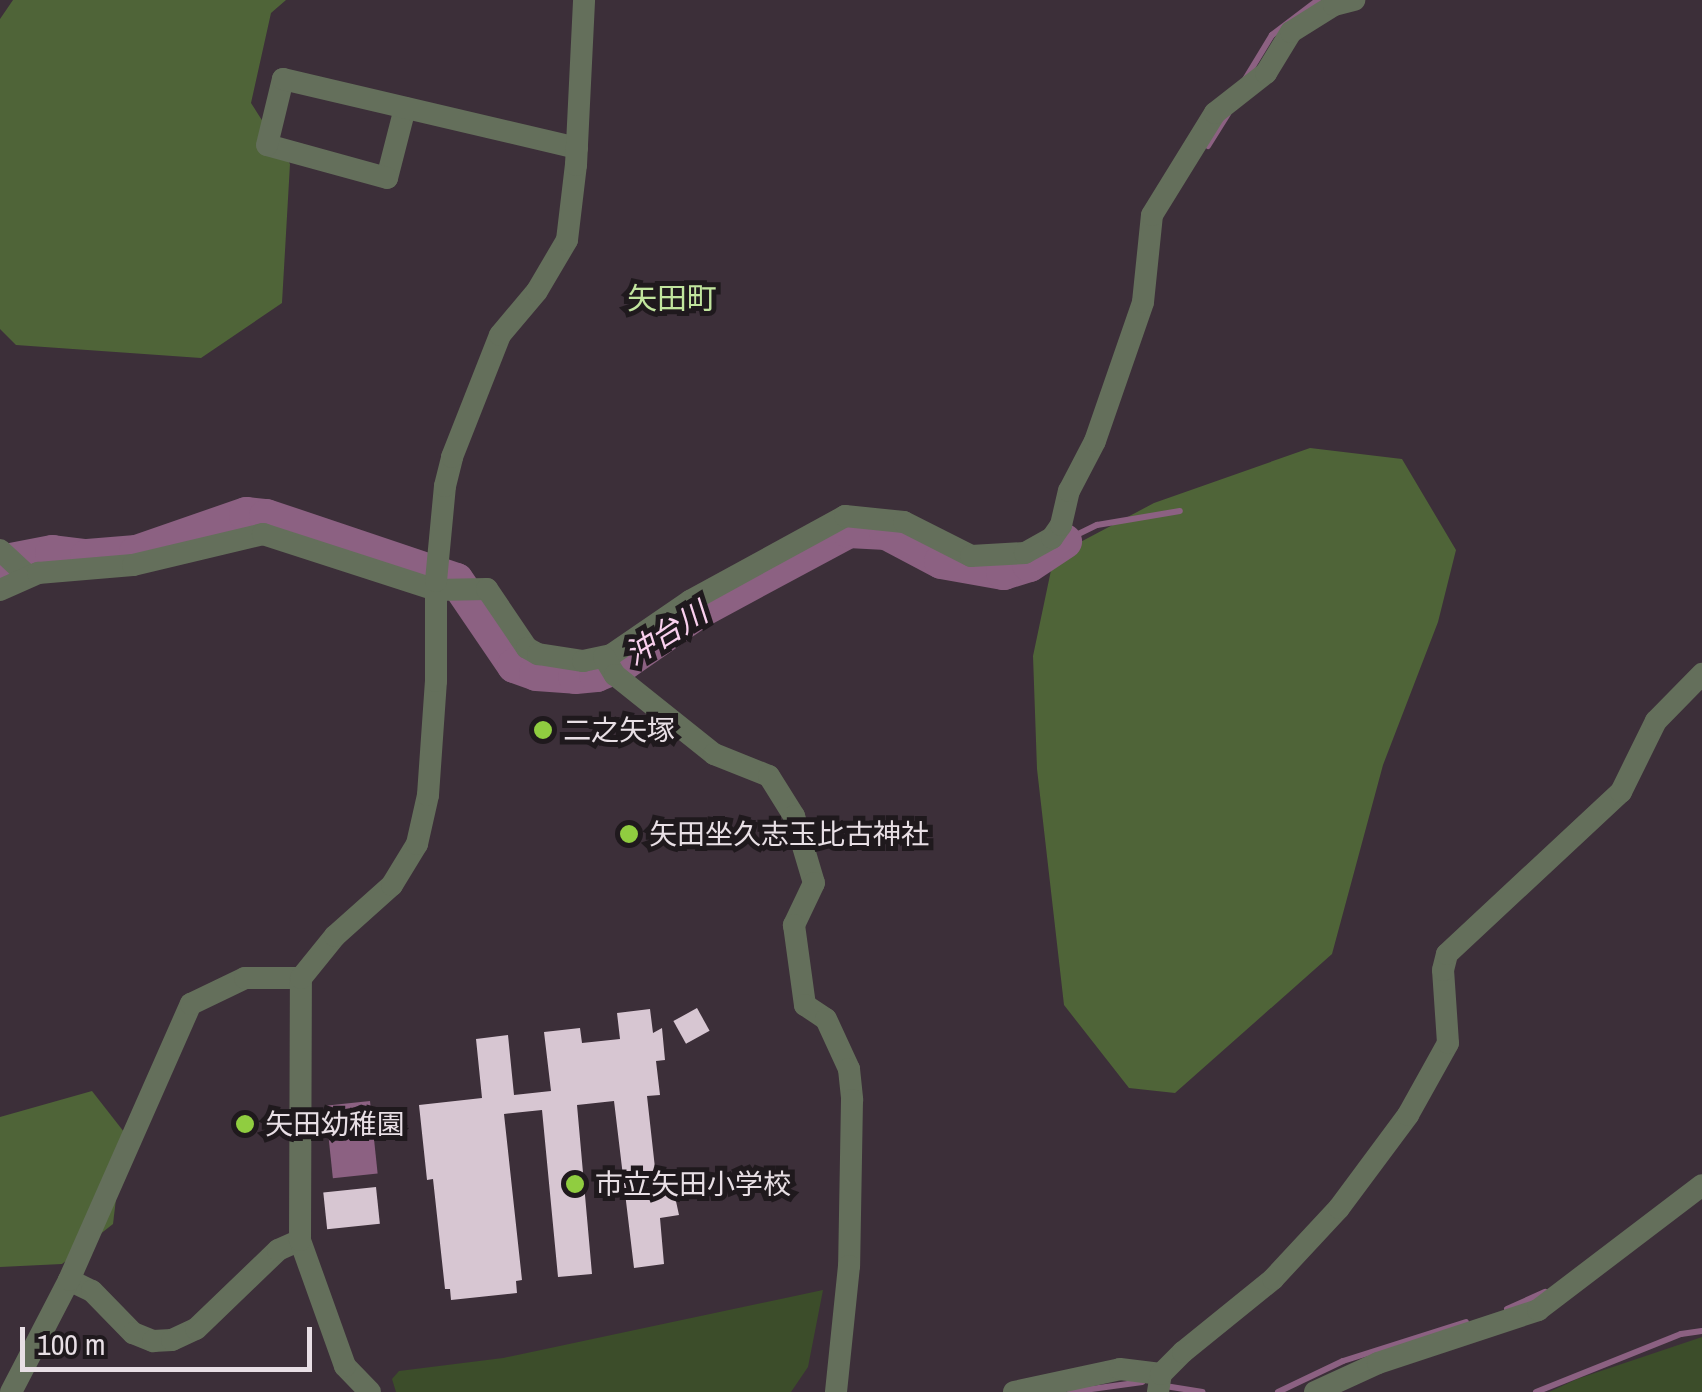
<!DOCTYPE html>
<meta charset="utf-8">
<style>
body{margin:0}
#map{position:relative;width:1702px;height:1392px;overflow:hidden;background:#3c2f39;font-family:"Archivo Narrow","Noto Sans JP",sans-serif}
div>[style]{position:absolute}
.green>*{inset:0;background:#3c4d2a}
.forest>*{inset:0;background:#4f6438}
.water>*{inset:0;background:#8c6182;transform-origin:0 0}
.stream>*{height:6px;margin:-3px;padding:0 3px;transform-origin:3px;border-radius:3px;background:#8c6182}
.river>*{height:35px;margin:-17.5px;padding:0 17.5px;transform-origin:17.5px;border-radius:17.5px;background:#8c6182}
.building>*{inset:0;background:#d7c6d2;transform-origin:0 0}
.minor>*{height:22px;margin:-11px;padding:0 11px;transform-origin:11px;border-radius:11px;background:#646f5b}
.dots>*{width:28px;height:28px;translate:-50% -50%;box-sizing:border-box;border:5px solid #1f191d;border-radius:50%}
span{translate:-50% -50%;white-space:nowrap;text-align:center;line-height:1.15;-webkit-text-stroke:10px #1f191d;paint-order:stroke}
.poi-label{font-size:28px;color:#e8dfe5}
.left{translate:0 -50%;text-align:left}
.neighbourhood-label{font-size:30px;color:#c1e59e}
.water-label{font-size:30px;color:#fad0ee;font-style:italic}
.scale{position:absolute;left:20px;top:1327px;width:292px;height:45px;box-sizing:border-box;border:5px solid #e8dfe5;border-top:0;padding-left:12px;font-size:30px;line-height:35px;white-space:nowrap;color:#e8dfe5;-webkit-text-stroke:8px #1f191d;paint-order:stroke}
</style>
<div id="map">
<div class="green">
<i style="clip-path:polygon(823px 1290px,808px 1367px,791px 1392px,396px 1392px,392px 1379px,399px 1371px,503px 1358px)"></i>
<i style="clip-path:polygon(1702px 1337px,1702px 1392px,1549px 1392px,1577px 1379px)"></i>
</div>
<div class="forest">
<i style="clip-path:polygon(13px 0,286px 0,271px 13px,251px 103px,290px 164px,282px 303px,201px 358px,16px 345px,0 329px,0 19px)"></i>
<i style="clip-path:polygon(1310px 448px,1402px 459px,1456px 550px,1438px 622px,1383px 765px,1332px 954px,1175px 1093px,1129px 1088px,1064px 1005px,1037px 769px,1033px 656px,1054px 556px,1154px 503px)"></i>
<i style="clip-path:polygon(92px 1091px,124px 1132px,113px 1224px,62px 1264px,0 1267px,0 1117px)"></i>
</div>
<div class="water">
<i style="left:370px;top:1101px;width:73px;height:45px;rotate:84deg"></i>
</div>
<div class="stream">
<i style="left:1244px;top:81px;width:54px;rotate:-58.7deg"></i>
<i style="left:1272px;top:35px;width:58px;rotate:-37.3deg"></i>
<i style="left:1208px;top:146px;width:38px;rotate:-58deg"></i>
<i style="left:1064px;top:541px;width:37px;rotate:-26deg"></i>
<i style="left:1097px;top:525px;width:84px;rotate:-9.6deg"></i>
<i style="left:1507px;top:1309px;width:42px;rotate:-24.1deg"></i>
<i style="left:1165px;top:1386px;width:38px;rotate:9deg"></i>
<i style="left:1070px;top:1392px;width:73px;rotate:-7.9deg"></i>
<i style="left:1278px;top:1392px;width:72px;rotate:-25.5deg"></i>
<i style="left:1343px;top:1361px;width:129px;rotate:-17.6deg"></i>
<i style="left:1536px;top:1392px;width:156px;rotate:-21.8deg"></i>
<i style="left:1681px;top:1334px;width:21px;rotate:-8deg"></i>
</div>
<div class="river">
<i style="left:0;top:562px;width:53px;rotate:-10.9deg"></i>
<i style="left:52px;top:552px;width:35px;rotate:7deg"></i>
<i style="left:87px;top:556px;width:49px;rotate:-4.7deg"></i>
<i style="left:136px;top:552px;width:116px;rotate:-19.1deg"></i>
<i style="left:246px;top:514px;width:20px;rotate:6deg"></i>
<i style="left:266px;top:516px;width:200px;rotate:18.6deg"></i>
<i style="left:456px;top:580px;width:103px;rotate:55.7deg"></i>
<i style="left:514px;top:665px;width:23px;rotate:20deg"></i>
<i style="left:536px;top:673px;width:39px;rotate:4deg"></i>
<i style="left:575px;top:676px;width:21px;rotate:-5deg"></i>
<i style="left:596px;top:674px;width:29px;rotate:-22deg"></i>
<i style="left:623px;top:663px;width:89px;rotate:-34.9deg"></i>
<i style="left:696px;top:612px;width:173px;rotate:-28.3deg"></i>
<i style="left:848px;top:530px;width:38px;rotate:3deg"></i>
<i style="left:886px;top:532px;width:62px;rotate:27.8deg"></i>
<i style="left:941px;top:561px;width:63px;rotate:10.1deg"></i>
<i style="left:1003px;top:572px;width:27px;rotate:-17deg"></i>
<i style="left:1029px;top:564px;width:42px;rotate:-33.3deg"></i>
</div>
<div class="building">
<i style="left:697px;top:1008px;width:26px;height:27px;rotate:61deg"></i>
<i style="clip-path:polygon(650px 1009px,653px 1033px,662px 1028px,665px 1060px,656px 1061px,660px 1095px,647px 1096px,658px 1195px,674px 1192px,679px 1215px,660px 1218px,664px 1264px,634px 1268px,614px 1101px,577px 1105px,592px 1274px,558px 1277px,542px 1110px,504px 1114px,522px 1280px,516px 1281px,517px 1293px,451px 1300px,450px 1289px,445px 1289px,433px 1179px,427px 1180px,419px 1105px,482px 1098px,476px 1039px,508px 1035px,514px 1095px,551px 1091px,544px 1032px,580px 1028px,582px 1043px,620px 1039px,617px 1013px)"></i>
<i style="left:376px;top:1187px;width:37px;height:53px;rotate:84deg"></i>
</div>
<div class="minor">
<i style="left:405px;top:108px;width:72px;rotate:104.4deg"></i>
<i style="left:387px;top:178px;width:124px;rotate:-164.6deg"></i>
<i style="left:267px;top:145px;width:68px;rotate:-76.4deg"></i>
<i style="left:283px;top:79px;width:302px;rotate:13.2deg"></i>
<i style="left:0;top:550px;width:38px;rotate:43deg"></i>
<i style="left:0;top:590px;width:42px;rotate:-24.1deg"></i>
<i style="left:38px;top:573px;width:95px;rotate:-4.8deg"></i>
<i style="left:133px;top:565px;width:134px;rotate:-13.4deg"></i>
<i style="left:263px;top:534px;width:182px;rotate:17.9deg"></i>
<i style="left:436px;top:590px;width:51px;rotate:-1.1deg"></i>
<i style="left:487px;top:589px;width:71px;rotate:55.9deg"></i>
<i style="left:527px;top:648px;width:13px;rotate:29deg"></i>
<i style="left:538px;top:654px;width:46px;rotate:8.8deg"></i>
<i style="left:583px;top:661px;width:29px;rotate:-12deg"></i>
<i style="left:611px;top:655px;width:96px;rotate:-34.4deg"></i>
<i style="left:690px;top:601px;width:177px;rotate:-28.7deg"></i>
<i style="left:845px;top:516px;width:59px;rotate:5.8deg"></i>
<i style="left:904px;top:522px;width:75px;rotate:26.9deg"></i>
<i style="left:971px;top:556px;width:54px;rotate:-3.2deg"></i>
<i style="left:1025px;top:553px;width:31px;rotate:-29deg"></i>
<i style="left:1052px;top:538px;width:16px;rotate:-55deg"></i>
<i style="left:1061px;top:525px;width:35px;rotate:-77deg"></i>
<i style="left:1069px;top:491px;width:56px;rotate:-62.5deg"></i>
<i style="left:1095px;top:441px;width:147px;rotate:-70.9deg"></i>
<i style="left:1143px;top:302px;width:87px;rotate:-84.1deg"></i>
<i style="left:1152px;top:215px;width:120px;rotate:-58.3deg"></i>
<i style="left:1215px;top:113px;width:65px;rotate:-38.1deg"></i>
<i style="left:1266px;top:73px;width:48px;rotate:-58.6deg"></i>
<i style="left:1291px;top:32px;width:51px;rotate:-32.1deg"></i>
<i style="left:1334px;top:5px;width:21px;rotate:-14deg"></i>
<i style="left:604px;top:657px;width:21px;rotate:59deg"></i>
<i style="left:615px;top:675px;width:127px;rotate:38.6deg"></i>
<i style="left:714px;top:754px;width:59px;rotate:21.8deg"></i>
<i style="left:769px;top:776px;width:47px;rotate:58deg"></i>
<i style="left:794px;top:816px;width:70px;rotate:73.4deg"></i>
<i style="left:814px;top:883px;width:47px;rotate:115.5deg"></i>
<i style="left:794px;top:925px;width:81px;rotate:82.2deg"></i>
<i style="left:805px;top:1005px;width:25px;rotate:34deg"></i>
<i style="left:826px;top:1019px;width:55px;rotate:65.3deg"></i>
<i style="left:849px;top:1069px;width:31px;rotate:84deg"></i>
<i style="left:852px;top:1100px;width:166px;rotate:91deg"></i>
<i style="left:849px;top:1266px;width:127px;rotate:95.9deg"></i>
<i style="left:69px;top:1280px;width:25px;rotate:26deg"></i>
<i style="left:92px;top:1291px;width:59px;rotate:45.7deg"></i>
<i style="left:133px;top:1333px;width:22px;rotate:22deg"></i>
<i style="left:153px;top:1341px;width:19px;rotate:-3deg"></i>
<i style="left:172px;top:1340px;width:26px;rotate:-25deg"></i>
<i style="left:196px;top:1329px;width:114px;rotate:-43.9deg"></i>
<i style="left:278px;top:1250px;width:24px;rotate:-24deg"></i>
<i style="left:11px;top:1392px;width:126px;rotate:-62.6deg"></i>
<i style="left:69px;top:1280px;width:302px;rotate:-66.2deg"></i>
<i style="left:191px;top:1004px;width:60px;rotate:-25.7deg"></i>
<i style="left:245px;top:978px;width:56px"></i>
<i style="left:370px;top:1392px;width:36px;rotate:-134deg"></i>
<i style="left:345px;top:1366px;width:134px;rotate:-109.7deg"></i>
<i style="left:300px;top:1240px;width:262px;rotate:-89.8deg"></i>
<i style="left:301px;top:978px;width:54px;rotate:-51deg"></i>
<i style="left:335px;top:936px;width:76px;rotate:-41.8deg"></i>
<i style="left:392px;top:885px;width:48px;rotate:-58.6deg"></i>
<i style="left:417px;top:844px;width:50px;rotate:-77.3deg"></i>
<i style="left:428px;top:795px;width:114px;rotate:-86deg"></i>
<i style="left:436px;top:681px;width:100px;rotate:-90deg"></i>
<i style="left:436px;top:581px;width:95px;rotate:-84.6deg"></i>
<i style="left:445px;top:486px;width:30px;rotate:-76deg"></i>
<i style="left:452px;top:457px;width:131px;rotate:-68.5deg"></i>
<i style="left:500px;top:335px;width:57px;rotate:-49.9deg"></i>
<i style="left:537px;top:291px;width:59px;rotate:-59.5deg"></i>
<i style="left:567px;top:240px;width:76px;rotate:-83.2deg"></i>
<i style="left:576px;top:165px;width:165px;rotate:-87.2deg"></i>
<i style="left:1014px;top:1392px;width:108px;rotate:-12.2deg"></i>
<i style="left:1120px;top:1369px;width:41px;rotate:7deg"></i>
<i style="left:1158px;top:1392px;width:18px;rotate:-81deg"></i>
<i style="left:1161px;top:1374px;width:31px;rotate:-45deg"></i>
<i style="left:1183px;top:1352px;width:116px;rotate:-39deg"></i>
<i style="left:1273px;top:1279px;width:97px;rotate:-47.1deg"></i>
<i style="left:1339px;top:1208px;width:116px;rotate:-53.4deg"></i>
<i style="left:1408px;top:1115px;width:82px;rotate:-60.9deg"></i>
<i style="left:1448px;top:1043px;width:73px;rotate:-93.9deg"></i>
<i style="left:1443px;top:970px;width:16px;rotate:-76deg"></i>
<i style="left:1447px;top:954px;width:238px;rotate:-43deg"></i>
<i style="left:1621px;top:792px;width:79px;rotate:-63.8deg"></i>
<i style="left:1656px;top:721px;width:66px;rotate:-45.6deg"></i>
<i style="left:1315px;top:1392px;width:69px;rotate:-24.7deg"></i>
<i style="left:1378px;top:1363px;width:169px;rotate:-18.3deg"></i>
<i style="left:1538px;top:1310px;width:206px;rotate:-37.3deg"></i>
</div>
<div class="dots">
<i style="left:543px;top:730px;background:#90cd40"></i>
<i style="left:629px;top:834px;background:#90cd40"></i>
<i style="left:245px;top:1124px;background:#90cd40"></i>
<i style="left:575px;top:1184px;background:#90cd40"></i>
</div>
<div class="poi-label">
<span class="left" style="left:563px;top:730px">二之矢塚</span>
<span class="left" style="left:649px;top:834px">矢田坐久志玉比古神社</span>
<span class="left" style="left:265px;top:1124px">矢田幼稚園</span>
<span class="left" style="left:595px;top:1184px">市立矢田小学校</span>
</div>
<div class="neighbourhood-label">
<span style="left:672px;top:298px">矢田町</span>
</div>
<div class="water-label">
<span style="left:666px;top:633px;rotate:-32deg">沖台川</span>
</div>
<div class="scale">100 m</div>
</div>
